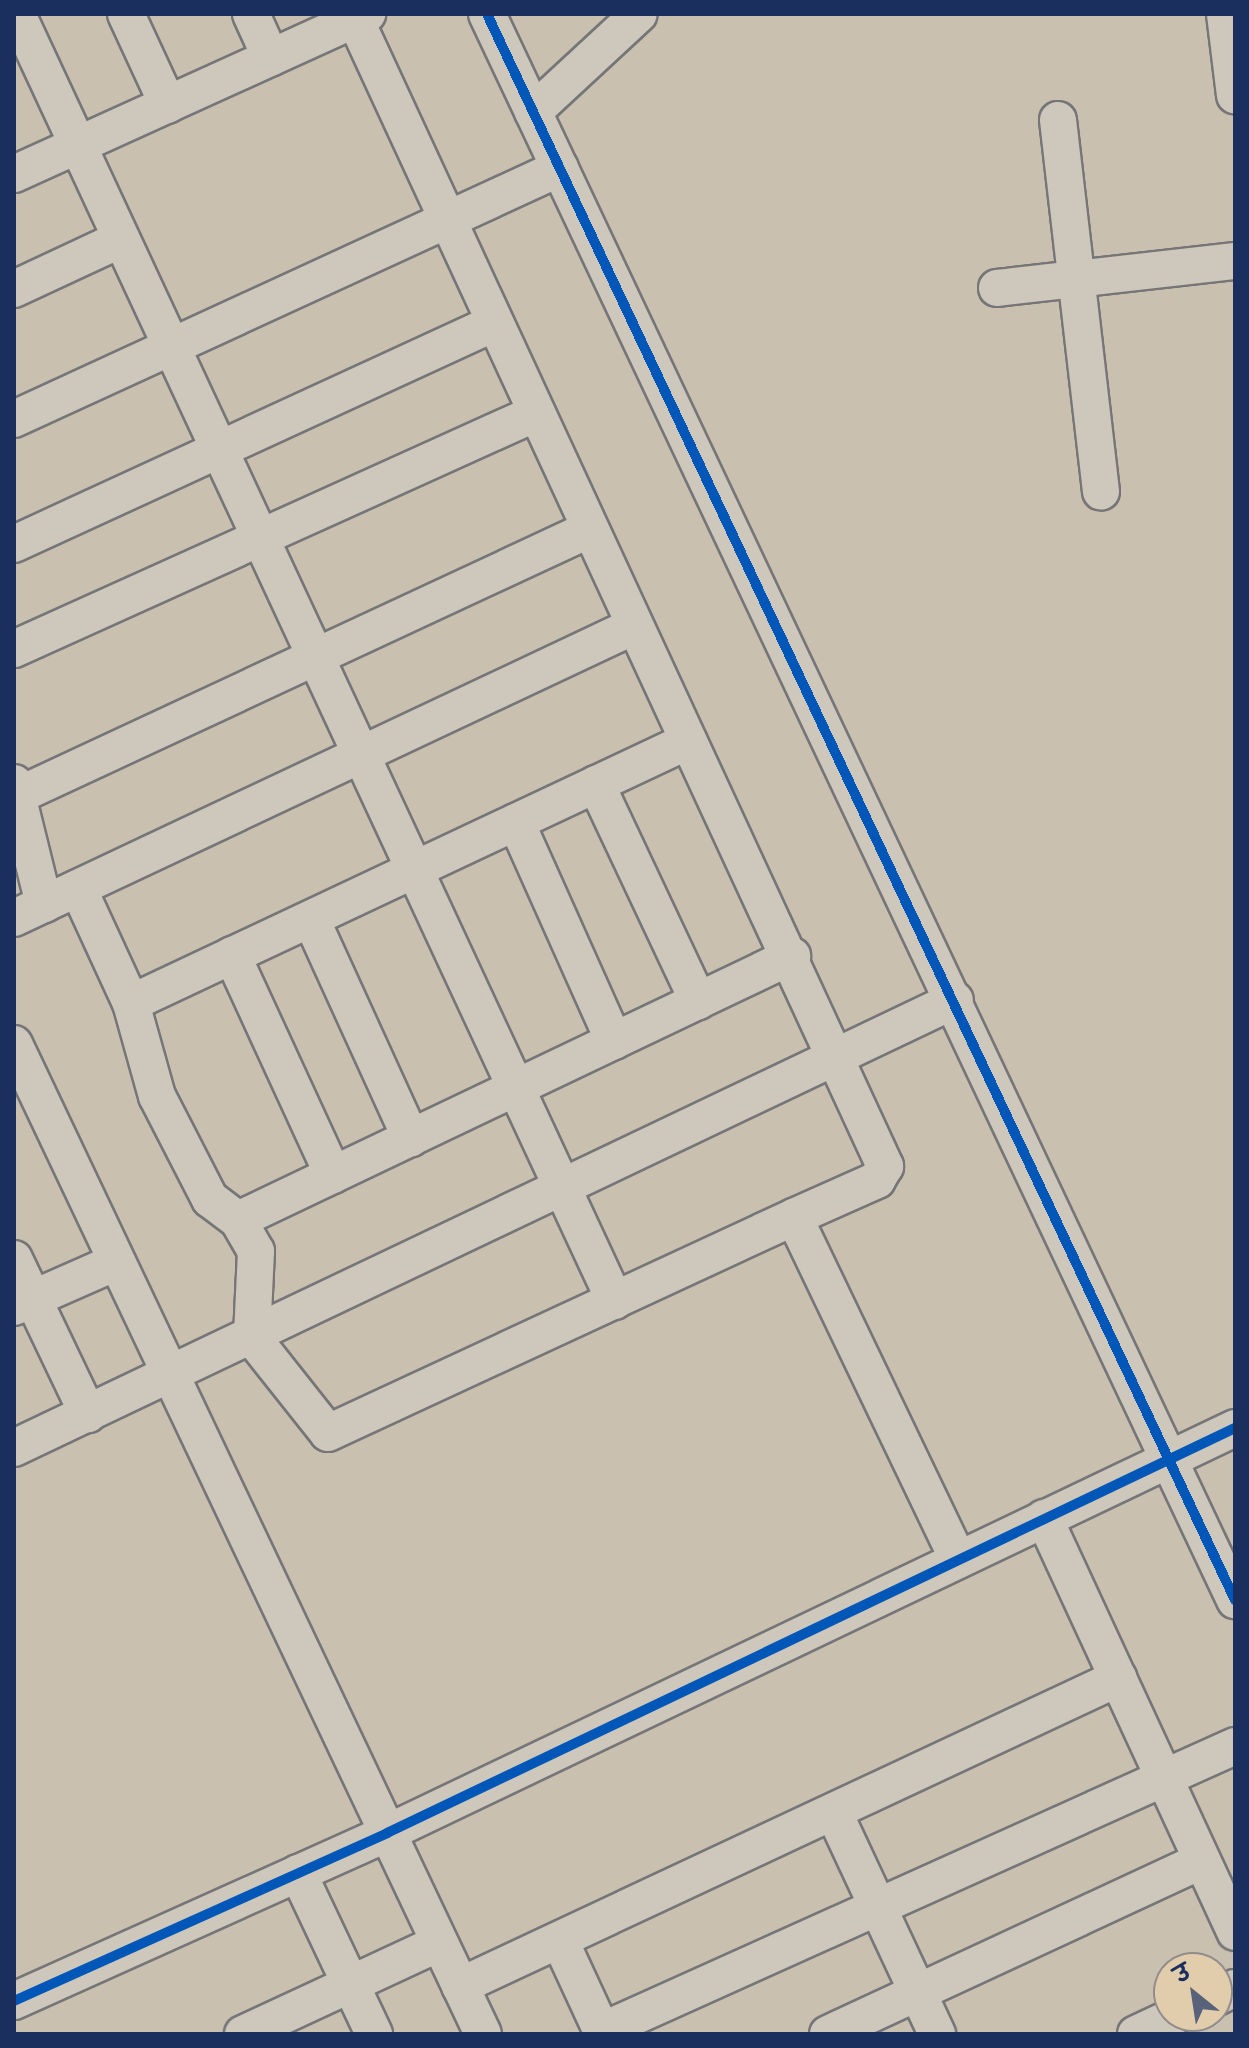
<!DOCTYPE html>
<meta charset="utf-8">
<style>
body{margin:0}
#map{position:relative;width:1249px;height:2048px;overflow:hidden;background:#cac0b0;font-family:"Patrick Hand","Playpen Sans Deva",sans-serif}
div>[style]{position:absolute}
.roads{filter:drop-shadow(2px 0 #767577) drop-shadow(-2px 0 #767577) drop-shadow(0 2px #767577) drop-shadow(0 -2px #767577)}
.minor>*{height:36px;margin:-18px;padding:0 18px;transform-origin:18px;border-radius:18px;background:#cec7bb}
.cycleway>*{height:10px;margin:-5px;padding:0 5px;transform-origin:5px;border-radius:5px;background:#0057b8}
span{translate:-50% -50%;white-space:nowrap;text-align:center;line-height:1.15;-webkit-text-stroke:6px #e1ccab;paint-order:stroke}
.frame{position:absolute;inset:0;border:16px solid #1b2f5e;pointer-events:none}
.north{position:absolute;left:1153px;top:1952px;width:80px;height:80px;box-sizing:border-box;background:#e1ccab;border:2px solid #928d8c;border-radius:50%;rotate:330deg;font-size:22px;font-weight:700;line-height:32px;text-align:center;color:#1b2f5e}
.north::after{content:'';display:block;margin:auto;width:28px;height:36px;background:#58627b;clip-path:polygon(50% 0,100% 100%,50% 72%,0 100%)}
</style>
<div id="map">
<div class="roads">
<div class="minor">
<i style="left:17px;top:14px;width:1419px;rotate:65.08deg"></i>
<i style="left:126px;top:14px;width:100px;rotate:65.2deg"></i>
<i style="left:251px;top:14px;width:48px;rotate:65.6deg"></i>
<i style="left:487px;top:14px;width:1754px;rotate:64.75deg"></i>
<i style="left:1225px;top:14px;width:82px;rotate:83deg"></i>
<i style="left:355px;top:19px;width:1264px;rotate:65.2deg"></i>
<i style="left:885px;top:1166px;width:16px;rotate:120deg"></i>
<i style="left:877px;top:1180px;width:91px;rotate:156deg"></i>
<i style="left:794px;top:1217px;width:380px;rotate:64.4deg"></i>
<i style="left:533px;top:112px;width:144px;rotate:-42.8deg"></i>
<i style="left:1058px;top:120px;width:374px;rotate:83.4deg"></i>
<i style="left:14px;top:174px;width:388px;rotate:-24.4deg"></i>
<i style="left:997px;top:288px;width:240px;rotate:-6.5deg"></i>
<i style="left:14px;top:289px;width:118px;rotate:-25deg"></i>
<i style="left:14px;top:419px;width:601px;rotate:-24.69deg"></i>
<i style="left:14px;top:544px;width:526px;rotate:-24.71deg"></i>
<i style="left:14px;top:649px;width:571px;rotate:-24.32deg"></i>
<i style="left:14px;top:783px;width:125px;rotate:76.1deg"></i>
<i style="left:596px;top:784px;width:240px;rotate:64.8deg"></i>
<i style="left:19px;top:795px;width:628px;rotate:-24.97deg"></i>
<i style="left:516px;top:822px;width:240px;rotate:65.9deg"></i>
<i style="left:78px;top:888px;width:127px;rotate:65.3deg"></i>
<i style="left:131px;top:1003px;width:97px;rotate:74.4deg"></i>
<i style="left:157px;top:1096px;width:116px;rotate:62.8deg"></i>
<i style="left:210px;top:1199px;width:35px;rotate:37deg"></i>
<i style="left:238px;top:1220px;width:36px;rotate:60deg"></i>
<i style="left:256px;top:1251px;width:86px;rotate:92.7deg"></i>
<i style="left:252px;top:1337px;width:122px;rotate:51.6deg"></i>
<i style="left:328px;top:1433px;width:514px;rotate:-24.87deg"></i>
<i style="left:14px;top:918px;width:685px;rotate:-25.22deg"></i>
<i style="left:311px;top:919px;width:241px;rotate:65.5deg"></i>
<i style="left:232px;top:955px;width:242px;rotate:65.3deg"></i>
<i style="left:131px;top:1003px;width:616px;rotate:-25.19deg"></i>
<i style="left:14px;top:1044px;width:1095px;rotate:64.65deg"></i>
<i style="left:238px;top:1220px;width:614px;rotate:-25.48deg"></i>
<i style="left:14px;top:1259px;width:172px;rotate:64.5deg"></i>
<i style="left:14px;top:1307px;width:111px;rotate:-23.8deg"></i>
<i style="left:14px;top:1448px;width:1042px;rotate:-25.46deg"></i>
<i style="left:1044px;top:1518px;width:456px;rotate:65.2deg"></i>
<i style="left:834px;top:1813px;width:244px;rotate:65deg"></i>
<i style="left:298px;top:1873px;width:178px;rotate:64.7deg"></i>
<i style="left:561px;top:1943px;width:100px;rotate:65.2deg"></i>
<i style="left:460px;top:1986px;width:727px;rotate:-25.08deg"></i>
<i style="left:1217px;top:1997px;width:20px;rotate:-27deg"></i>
<i style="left:14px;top:2001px;width:409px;rotate:-24.2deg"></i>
<i style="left:387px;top:1833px;width:940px;rotate:-25.53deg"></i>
<i style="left:602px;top:2031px;width:694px;rotate:-24.24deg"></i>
<i style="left:243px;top:2034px;width:216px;rotate:-24.9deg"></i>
<i style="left:828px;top:2034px;width:412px;rotate:-24.9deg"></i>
<i style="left:1136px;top:2034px;width:43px;rotate:-24.8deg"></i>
</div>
</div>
<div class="cycleway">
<i style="left:487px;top:14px;width:1754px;rotate:64.75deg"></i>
<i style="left:14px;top:2001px;width:409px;rotate:-24.2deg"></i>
<i style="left:387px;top:1833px;width:940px;rotate:-25.53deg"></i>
</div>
<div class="frame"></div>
<div class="north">उ</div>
</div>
